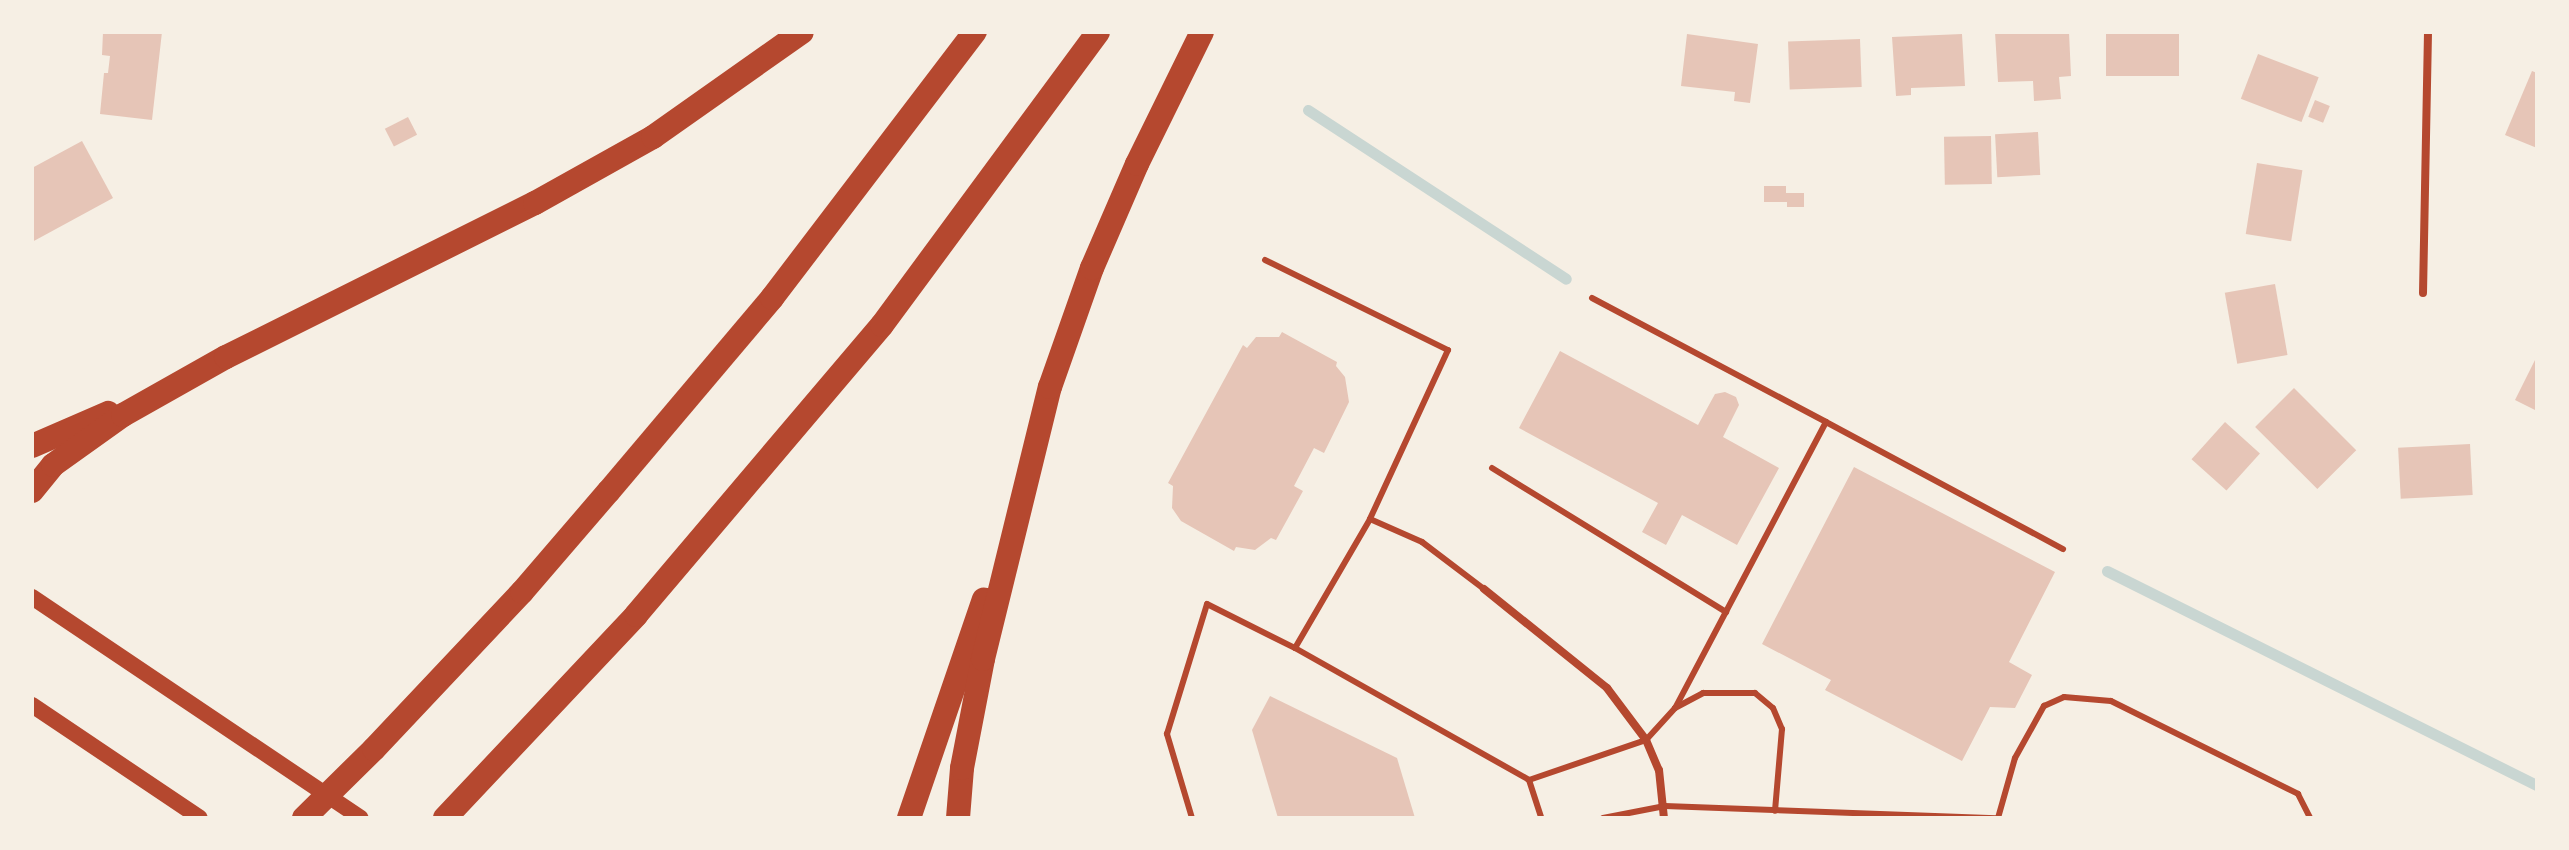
<!DOCTYPE html>
<style>
body{margin:0}
#map{position:relative;width:2569px;height:850px;overflow:hidden;background:#f6efe4;font-family:"Noto Serif",serif}
div>[style]{position:absolute}
.stream>*{height:11px;margin:-5.5px;padding:0 5.5px;transform-origin:5.5px;border-radius:5.5px;background:#c9d6d2}
.building>*{inset:0;background:#e6c5b7;transform-origin:0 0}
.service>*{height:6px;margin:-3px;padding:0 3px;transform-origin:3px;border-radius:3px;background:#b5482f}
.minor>*{height:8px;margin:-4px;padding:0 4px;transform-origin:4px;border-radius:4px;background:#b5482f}
.secondary>*{height:16px;margin:-8px;padding:0 8px;transform-origin:8px;border-radius:8px;background:#b5482f}
.motorway>*{height:24px;margin:-12px;padding:0 12px;transform-origin:12px;border-radius:12px;background:#b5482f}
span{translate:-50% -50%;white-space:nowrap;text-align:center;line-height:1.15;-webkit-text-stroke:6px #f6efe4;paint-order:stroke}
.frame{position:absolute;inset:0;border:34px solid #f6efe4;pointer-events:none}
</style>
<div id="map">
<div class="stream">
<i style="left:1308px;top:110px;width:308px;rotate:33.2deg"></i>
<i style="left:2107px;top:571px;width:480px;rotate:26.5deg"></i>
</div>
<div class="building">
<i style="clip-path:polygon(103px 32px,162px 32px,152px 120px,100px 114px,104px 73px,108px 73px,110px 56px,102px 55px)"></i>
<i style="clip-path:polygon(1995px 32px,2069px 32px,2071px 76px,2059px 77px,2061px 99px,2034px 101px,2033px 81px,1998px 82px)"></i>
<i style="left:2106px;top:32px;width:73px;height:44px"></i>
<i style="clip-path:polygon(1687px 34px,1758px 44px,1750px 103px,1734px 101px,1735px 92px,1681px 86px)"></i>
<i style="clip-path:polygon(1962px 34px,1965px 86px,1911px 88px,1911px 95px,1896px 96px,1892px 37px)"></i>
<i style="left:1860px;top:39px;width:48px;height:72px;rotate:88deg"></i>
<i style="left:2258px;top:54px;width:65px;height:48px;rotate:21deg"></i>
<i style="clip-path:polygon(2532px 71px,2537px 73px,2537px 148px,2505px 135px)"></i>
<i style="left:2315px;top:100px;width:16px;height:18px;rotate:22deg"></i>
<i style="left:408px;top:117px;width:20px;height:26px;rotate:63deg"></i>
<i style="left:2038px;top:132px;width:43px;height:43px;rotate:87deg"></i>
<i style="left:1991px;top:136px;width:48px;height:47px;rotate:89deg"></i>
<i style="clip-path:polygon(82px 141px,113px 198px,32px 242px,32px 168px)"></i>
<i style="left:2257px;top:163px;width:46px;height:72px;rotate:9deg"></i>
<i style="clip-path:polygon(1764px 186px,1786px 186px,1786px 193px,1804px 193px,1804px 207px,1787px 207px,1787px 202px,1764px 202px)"></i>
<i style="left:2275px;top:284px;width:72px;height:51px;rotate:80deg"></i>
<i style="clip-path:polygon(1282px 332px,1337px 362px,1336px 366px,1345px 377px,1349px 402px,1324px 453px,1314px 448px,1294px 486px,1303px 491px,1276px 540px,1271px 538px,1255px 550px,1236px 547px,1234px 551px,1181px 521px,1172px 508px,1173px 486px,1168px 483px,1243px 345px,1247px 348px,1256px 337px,1279px 337px)"></i>
<i style="clip-path:polygon(1560px 351px,1698px 425px,1715px 394px,1725px 392px,1736px 397px,1739px 405px,1723px 437px,1779px 468px,1737px 545px,1682px 515px,1666px 545px,1642px 532px,1658px 503px,1519px 428px)"></i>
<i style="clip-path:polygon(2537px 356px,2537px 411px,2515px 400px)"></i>
<i style="left:2294px;top:388px;width:88px;height:55px;rotate:45deg"></i>
<i style="left:2225px;top:422px;width:47px;height:50px;rotate:42deg"></i>
<i style="left:2470px;top:444px;width:51px;height:72px;rotate:87deg"></i>
<i style="clip-path:polygon(1854px 467px,2055px 572px,2009px 662px,2032px 675px,2015px 708px,1990px 707px,1962px 761px,1825px 690px,1831px 680px,1762px 644px)"></i>
<i style="clip-path:polygon(1270px 696px,1397px 758px,1415px 818px,1278px 818px,1252px 730px)"></i>
</div>
<div class="service">
<i style="left:1265px;top:260px;width:204px;rotate:26.2deg"></i>
<i style="left:1448px;top:350px;width:186px;rotate:114.8deg"></i>
<i style="left:1592px;top:298px;width:265px;rotate:27.9deg"></i>
<i style="left:1826px;top:422px;width:323px;rotate:117.8deg"></i>
<i style="left:1826px;top:422px;width:269px;rotate:28.2deg"></i>
<i style="left:1492px;top:468px;width:275px;rotate:31.6deg"></i>
<i style="left:1295px;top:648px;width:149px;rotate:-59.8deg"></i>
<i style="left:1370px;top:519px;width:57px;rotate:23.9deg"></i>
<i style="left:1422px;top:542px;width:78px;rotate:37.2deg"></i>
<i style="left:1529px;top:780px;width:124px;rotate:-18.9deg"></i>
<i style="left:1646px;top:740px;width:43px;rotate:-47.8deg"></i>
<i style="left:1675px;top:708px;width:32px;rotate:-28deg"></i>
<i style="left:1703px;top:693px;width:52px"></i>
<i style="left:1755px;top:693px;width:23px;rotate:40deg"></i>
<i style="left:1773px;top:708px;width:23px;rotate:67deg"></i>
<i style="left:1782px;top:729px;width:82px;rotate:94.9deg"></i>
<i style="left:1192px;top:818px;width:88px;rotate:-106.6deg"></i>
<i style="left:1167px;top:734px;width:136px;rotate:-72.9deg"></i>
<i style="left:1207px;top:604px;width:98px;rotate:26.6deg"></i>
<i style="left:1295px;top:648px;width:269px;rotate:29.4deg"></i>
<i style="left:1529px;top:780px;width:40px;rotate:72deg"></i>
<i style="left:1603px;top:818px;width:63px;rotate:-11deg"></i>
<i style="left:1665px;top:806px;width:331px;rotate:2.1deg"></i>
<i style="left:1998px;top:818px;width:62px;rotate:-74.2deg"></i>
<i style="left:2015px;top:758px;width:60px;rotate:-60.9deg"></i>
<i style="left:2044px;top:706px;width:22px;rotate:-24deg"></i>
<i style="left:2064px;top:697px;width:47px;rotate:4.9deg"></i>
<i style="left:2111px;top:701px;width:209px;rotate:26.4deg"></i>
<i style="left:2298px;top:794px;width:27px;rotate:63deg"></i>
</div>
<div class="minor">
<i style="left:2423px;top:293px;width:261px;rotate:-88.9deg"></i>
<i style="left:1484px;top:589px;width:158px;rotate:38.8deg"></i>
<i style="left:1607px;top:688px;width:65px;rotate:53.1deg"></i>
<i style="left:1646px;top:740px;width:33px;rotate:67deg"></i>
<i style="left:1659px;top:770px;width:48px;rotate:84.1deg"></i>
</div>
<div class="secondary">
<i style="left:32px;top:597px;width:396px;rotate:33.9deg"></i>
<i style="left:32px;top:705px;width:202px;rotate:33.9deg"></i>
</div>
<div class="motorway">
<i style="left:32px;top:446px;width:83px;rotate:-23.5deg"></i>
<i style="left:32px;top:491px;width:33px;rotate:-51deg"></i>
<i style="left:53px;top:465px;width:86px;rotate:-35.5deg"></i>
<i style="left:123px;top:415px;width:118px;rotate:-29.4deg"></i>
<i style="left:226px;top:357px;width:345px;rotate:-26.5deg"></i>
<i style="left:535px;top:203px;width:135px;rotate:-29.2deg"></i>
<i style="left:653px;top:137px;width:182px;rotate:-35.2deg"></i>
<i style="left:304px;top:818px;width:98px;rotate:-44.6deg"></i>
<i style="left:374px;top:749px;width:216px;rotate:-46.7deg"></i>
<i style="left:522px;top:592px;width:133px;rotate:-49.3deg"></i>
<i style="left:609px;top:491px;width:253px;rotate:-49.8deg"></i>
<i style="left:772px;top:298px;width:335px;rotate:-52.7deg"></i>
<i style="left:445px;top:818px;width:279px;rotate:-46.7deg"></i>
<i style="left:636px;top:615px;width:380px;rotate:-49.7deg"></i>
<i style="left:882px;top:325px;width:364px;rotate:-53.6deg"></i>
<i style="left:909px;top:818px;width:231px;rotate:-71.1deg"></i>
<i style="left:958px;top:818px;width:50px;rotate:-85.4deg"></i>
<i style="left:962px;top:768px;width:111px;rotate:-79.1deg"></i>
<i style="left:983px;top:659px;width:280px;rotate:-76.2deg"></i>
<i style="left:1050px;top:387px;width:126px;rotate:-70.6deg"></i>
<i style="left:1092px;top:268px;width:113px;rotate:-66.6deg"></i>
<i style="left:1137px;top:164px;width:147px;rotate:-63.8deg"></i>
</div>
<div class="frame"></div>
</div>
